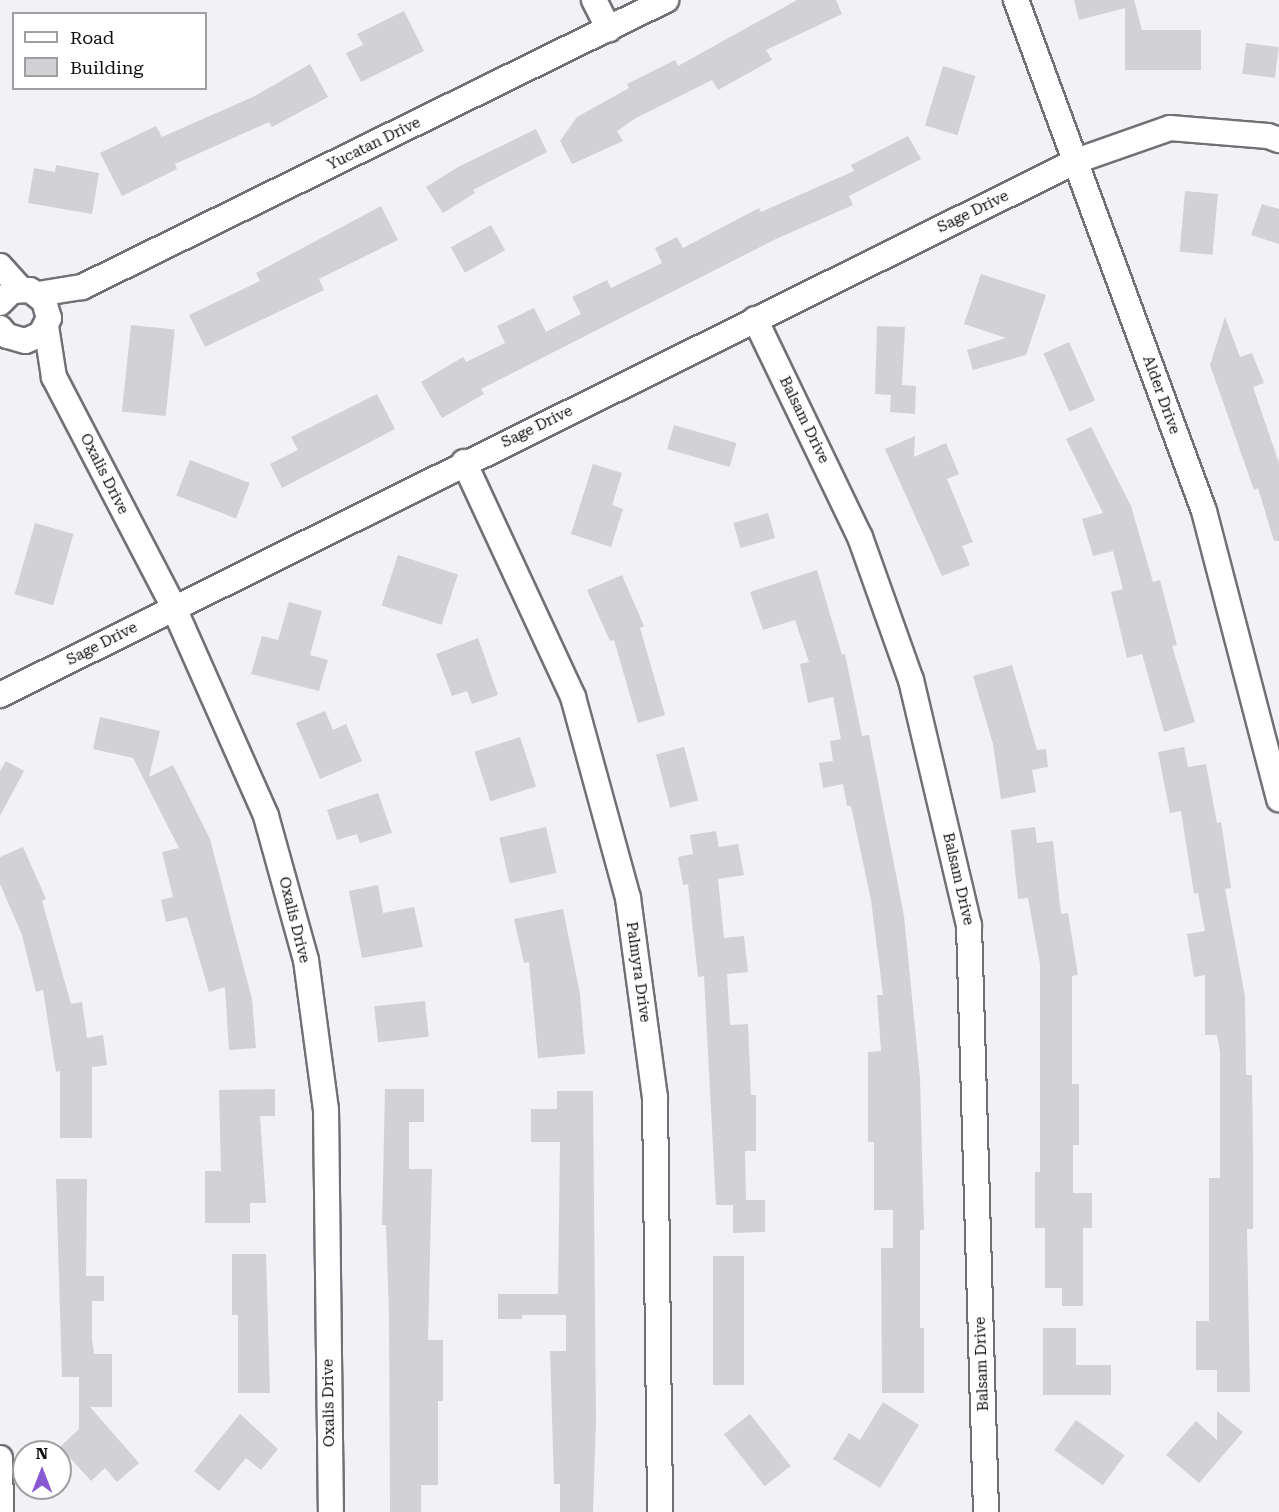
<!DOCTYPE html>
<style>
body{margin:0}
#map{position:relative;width:1279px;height:1512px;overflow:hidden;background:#f2f1f6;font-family:"Roboto Serif",serif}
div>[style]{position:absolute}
.building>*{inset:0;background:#d2d1d6;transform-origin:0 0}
.roads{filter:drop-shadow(2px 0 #727075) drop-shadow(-2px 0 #727075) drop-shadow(0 2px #727075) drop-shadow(0 -2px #727075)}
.minor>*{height:24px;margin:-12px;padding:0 12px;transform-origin:12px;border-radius:12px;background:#fff}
span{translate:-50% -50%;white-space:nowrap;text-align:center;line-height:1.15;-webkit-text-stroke:4.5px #fff;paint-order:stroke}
.street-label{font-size:15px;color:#100f11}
.legend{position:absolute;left:12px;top:12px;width:195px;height:78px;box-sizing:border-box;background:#fff;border:2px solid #9f9fa0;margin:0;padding:8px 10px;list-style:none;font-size:18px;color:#100f11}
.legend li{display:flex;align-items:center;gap:12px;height:30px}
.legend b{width:30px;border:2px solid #9f9fa0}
.north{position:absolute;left:12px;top:1440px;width:60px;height:60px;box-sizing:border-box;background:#fff;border:2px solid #9f9fa0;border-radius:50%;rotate:0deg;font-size:16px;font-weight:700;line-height:24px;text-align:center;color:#100f11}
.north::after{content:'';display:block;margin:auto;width:21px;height:27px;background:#875ad4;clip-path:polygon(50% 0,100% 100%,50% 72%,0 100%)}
</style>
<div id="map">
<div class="building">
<i style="clip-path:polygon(797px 0,836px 0,842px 14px,766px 50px,772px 60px,718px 90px,712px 80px,636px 118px,617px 131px,623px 141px,572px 164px,560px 141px,577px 117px,629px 88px,627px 84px,675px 60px,678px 66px)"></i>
<i style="clip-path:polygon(1074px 0,1134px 0,1142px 30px,1201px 30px,1201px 70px,1125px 70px,1125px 8px,1079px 20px)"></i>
<i style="clip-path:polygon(404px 11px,424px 51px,361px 82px,346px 53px,363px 45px,357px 34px)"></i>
<i style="left:1246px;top:43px;width:33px;height:31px;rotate:7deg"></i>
<i style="clip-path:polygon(310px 64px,328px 97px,272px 127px,269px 122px,175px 164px,177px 169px,122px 196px,100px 153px,156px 126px,162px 137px,255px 96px)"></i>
<i style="left:943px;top:66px;width:34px;height:62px;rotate:17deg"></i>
<i style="clip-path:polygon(536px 129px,547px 152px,473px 190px,475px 193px,443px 213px,426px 187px,458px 167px)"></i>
<i style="clip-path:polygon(908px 136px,921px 159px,849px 196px,853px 205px,776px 239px,481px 389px,484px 394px,442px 418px,421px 382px,463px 357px,466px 362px,505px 343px,497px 326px,534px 308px,546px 332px,581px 314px,572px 297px,607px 280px,611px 288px,662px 263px,655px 248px,677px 237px,683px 248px,759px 208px,761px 212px,854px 171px,851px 165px)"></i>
<i style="clip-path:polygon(56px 165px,99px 173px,92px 214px,28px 203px,34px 168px,55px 172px)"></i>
<i style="left:1185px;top:191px;width:33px;height:61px;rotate:5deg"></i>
<i style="clip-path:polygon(1262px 204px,1279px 209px,1279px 244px,1251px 235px)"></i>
<i style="clip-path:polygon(381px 206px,398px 240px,319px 279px,324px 290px,205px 347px,189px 315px,260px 281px,256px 273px)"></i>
<i style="left:491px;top:225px;width:29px;height:46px;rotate:61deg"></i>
<i style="clip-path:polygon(981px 274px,1046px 295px,1026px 355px,973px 370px,967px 350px,1006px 338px,964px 324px)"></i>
<i style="clip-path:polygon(1225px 317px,1240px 357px,1252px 353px,1264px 383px,1253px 387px,1279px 463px,1279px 541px,1274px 541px,1258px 488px,1254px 490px,1210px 365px)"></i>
<i style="left:131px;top:325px;width:44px;height:87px;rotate:6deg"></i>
<i style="clip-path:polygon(877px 326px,905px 327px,902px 385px,916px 386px,915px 414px,890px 412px,891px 395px,875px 394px)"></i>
<i style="left:1069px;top:342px;width:64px;height:28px;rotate:66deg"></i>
<i style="clip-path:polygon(377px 394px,395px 429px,282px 488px,270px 464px,298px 450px,291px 437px)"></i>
<i style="left:674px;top:425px;width:65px;height:25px;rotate:16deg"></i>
<i style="clip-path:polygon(1091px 427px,1131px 506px,1153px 582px,1160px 580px,1177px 645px,1172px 646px,1195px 722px,1164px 732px,1142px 654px,1127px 658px,1111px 592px,1123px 589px,1113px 551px,1093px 556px,1082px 519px,1103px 513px,1066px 439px)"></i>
<i style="clip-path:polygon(915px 436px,914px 457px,946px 443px,959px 474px,947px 479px,973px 542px,962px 546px,970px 565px,942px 576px,885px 449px)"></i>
<i style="left:190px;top:460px;width:64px;height:38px;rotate:21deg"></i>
<i style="clip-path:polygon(593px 464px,622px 473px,612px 505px,623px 509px,611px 547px,571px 534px)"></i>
<i style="left:768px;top:513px;width:26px;height:36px;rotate:74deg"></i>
<i style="left:35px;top:523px;width:40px;height:74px;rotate:16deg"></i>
<i style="left:398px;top:555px;width:63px;height:53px;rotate:18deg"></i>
<i style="clip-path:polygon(817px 570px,842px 655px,845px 654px,862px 736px,869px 735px,904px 916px,920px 1078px,924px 1230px,920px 1230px,920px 1328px,924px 1328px,924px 1393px,882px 1393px,881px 1248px,893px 1248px,893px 1210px,874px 1210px,874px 1142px,868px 1142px,868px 1052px,881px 1051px,877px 995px,883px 995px,871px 900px,851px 806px,847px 806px,843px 784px,823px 788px,819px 763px,833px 761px,830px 741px,841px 739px,833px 697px,808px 703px,800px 664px,809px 662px,795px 620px,763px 630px,750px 592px)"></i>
<i style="clip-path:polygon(622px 575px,644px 626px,640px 628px,665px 715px,638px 723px,614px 640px,610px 641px,587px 590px)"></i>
<i style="clip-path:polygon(289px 602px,322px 611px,310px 655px,328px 660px,319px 691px,251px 674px,262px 636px,278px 640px)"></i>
<i style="clip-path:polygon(478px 638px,498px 695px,472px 704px,467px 691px,452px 696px,436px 654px)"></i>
<i style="clip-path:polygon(1012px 665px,1037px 750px,1046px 749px,1048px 767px,1032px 770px,1036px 792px,1001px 799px,993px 744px,973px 676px)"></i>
<i style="clip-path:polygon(325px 711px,333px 730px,346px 724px,362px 761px,320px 779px,296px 723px)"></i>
<i style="clip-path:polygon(100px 717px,160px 731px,149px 777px,173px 765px,210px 839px,252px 999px,256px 1048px,229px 1050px,225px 987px,209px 992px,187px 917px,166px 922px,161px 900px,173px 897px,162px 852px,179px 848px,133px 758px,93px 749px)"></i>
<i style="left:520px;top:737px;width:52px;height:48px;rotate:72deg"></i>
<i style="left:684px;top:747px;width:55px;height:29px;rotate:75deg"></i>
<i style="clip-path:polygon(1184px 747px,1188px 767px,1206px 764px,1217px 823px,1221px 822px,1231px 888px,1225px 889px,1245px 996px,1246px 1075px,1252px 1075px,1253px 1159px,1253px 1229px,1247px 1229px,1250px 1392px,1217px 1392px,1217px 1370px,1196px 1370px,1196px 1321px,1209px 1321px,1209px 1178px,1220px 1178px,1220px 1052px,1217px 1035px,1205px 1035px,1205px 975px,1194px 977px,1187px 934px,1205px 931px,1198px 893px,1194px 894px,1181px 811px,1170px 813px,1158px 752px)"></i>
<i style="clip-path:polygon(6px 761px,24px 771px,0 816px,0 771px)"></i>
<i style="clip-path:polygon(378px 793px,392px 833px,360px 843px,357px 834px,337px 840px,327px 810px)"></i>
<i style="left:546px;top:827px;width:47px;height:48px;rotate:77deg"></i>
<i style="clip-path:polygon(1035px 827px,1037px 843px,1053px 841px,1061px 914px,1068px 913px,1078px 975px,1072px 976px,1072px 1084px,1079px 1084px,1079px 1145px,1073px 1145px,1073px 1193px,1092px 1193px,1092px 1228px,1083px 1228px,1083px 1306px,1062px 1306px,1062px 1288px,1045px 1288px,1045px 1228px,1035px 1228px,1035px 1172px,1040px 1172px,1040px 964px,1028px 898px,1018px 899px,1011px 830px)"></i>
<i style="clip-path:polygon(716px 831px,719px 847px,738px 844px,744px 875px,718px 879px,724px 938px,744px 936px,748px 972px,727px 974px,730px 1025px,748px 1024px,751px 1095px,756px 1095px,756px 1151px,745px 1151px,746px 1200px,765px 1200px,765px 1232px,733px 1233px,733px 1205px,716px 1205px,704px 976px,698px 977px,688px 884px,683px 885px,678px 857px,693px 854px,690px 835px)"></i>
<i style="clip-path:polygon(23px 847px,46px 899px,42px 901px,71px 1004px,82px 1002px,87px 1038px,103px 1035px,107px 1065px,92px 1067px,92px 1138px,60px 1138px,60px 1071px,56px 1072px,43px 990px,36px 992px,22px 935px,0 884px,0 857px)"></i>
<i style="clip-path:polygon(378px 885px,383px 913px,414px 907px,423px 947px,362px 958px,349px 891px)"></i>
<i style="clip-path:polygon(563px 909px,580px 994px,585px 1054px,538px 1058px,529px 962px,524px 963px,514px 919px)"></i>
<i style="left:425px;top:1001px;width:36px;height:51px;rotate:84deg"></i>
<i style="clip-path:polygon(275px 1089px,275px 1116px,260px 1116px,266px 1203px,250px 1203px,250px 1223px,205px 1223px,205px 1171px,221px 1171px,219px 1090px)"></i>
<i style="clip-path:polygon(385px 1089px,424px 1089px,424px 1122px,409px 1122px,409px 1169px,432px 1169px,428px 1340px,443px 1340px,443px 1401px,438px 1401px,438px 1485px,421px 1485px,421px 1512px,390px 1512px,389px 1315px,386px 1225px,382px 1225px)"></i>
<i style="clip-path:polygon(557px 1091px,593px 1091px,596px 1420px,593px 1512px,560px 1512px,560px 1484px,554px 1484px,550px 1351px,566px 1351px,566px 1315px,522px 1315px,522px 1319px,498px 1319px,498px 1294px,558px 1294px,560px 1142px,531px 1142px,531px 1109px,557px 1109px)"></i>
<i style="clip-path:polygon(56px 1179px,87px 1179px,86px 1276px,104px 1276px,104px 1301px,92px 1301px,92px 1338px,94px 1354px,112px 1354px,112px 1407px,90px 1407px,139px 1463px,117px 1482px,105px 1468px,91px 1481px,60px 1447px,79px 1429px,79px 1377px,62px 1377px)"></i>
<i style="clip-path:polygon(232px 1254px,266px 1254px,270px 1393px,238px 1393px,238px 1315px,232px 1315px)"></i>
<i style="left:713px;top:1256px;width:31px;height:129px"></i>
<i style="clip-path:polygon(1043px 1328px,1076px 1328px,1076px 1365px,1111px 1365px,1111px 1395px,1043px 1395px)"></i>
<i style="clip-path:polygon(883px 1402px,919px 1425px,880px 1488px,833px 1459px,849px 1433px,860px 1440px)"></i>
<i style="clip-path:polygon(1217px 1411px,1243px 1432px,1199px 1483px,1166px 1455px,1196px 1421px,1217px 1440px)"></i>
<i style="clip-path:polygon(240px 1414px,278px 1449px,261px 1470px,246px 1458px,219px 1491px,194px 1471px)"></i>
<i style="left:750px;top:1414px;width:66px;height:33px;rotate:52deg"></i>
<i style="left:1076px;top:1420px;width:60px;height:37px;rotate:36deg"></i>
</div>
<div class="roads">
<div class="minor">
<i style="left:594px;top:0;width:33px;rotate:63deg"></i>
<i style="left:1016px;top:0;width:544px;rotate:69.8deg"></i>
<i style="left:1204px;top:511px;width:298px;rotate:75.4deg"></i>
<i style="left:0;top:266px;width:31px;rotate:48deg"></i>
<i style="left:38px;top:294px;width:45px;rotate:-9deg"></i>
<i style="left:82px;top:287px;width:651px;rotate:-26.17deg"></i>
<i style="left:0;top:303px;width:17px;rotate:-45deg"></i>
<i style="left:12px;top:291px;width:18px;rotate:-3deg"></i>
<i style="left:30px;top:290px;width:18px;rotate:38deg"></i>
<i style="left:44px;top:301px;width:18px;rotate:74deg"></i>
<i style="left:49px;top:318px;width:18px;rotate:117deg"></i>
<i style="left:41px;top:334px;width:17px;rotate:156deg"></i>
<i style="left:25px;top:341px;width:19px;rotate:-164deg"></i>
<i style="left:7px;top:336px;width:11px;rotate:-131deg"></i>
<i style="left:755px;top:319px;width:242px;rotate:64.3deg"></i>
<i style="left:860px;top:537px;width:152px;rotate:70.4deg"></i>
<i style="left:911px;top:680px;width:252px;rotate:76.7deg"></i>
<i style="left:969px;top:925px;width:587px;rotate:88.34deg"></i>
<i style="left:46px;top:326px;width:52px;rotate:81.1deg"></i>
<i style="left:54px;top:377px;width:260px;rotate:62.5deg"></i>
<i style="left:174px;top:608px;width:227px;rotate:66.1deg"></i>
<i style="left:266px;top:816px;width:149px;rotate:74.5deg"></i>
<i style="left:306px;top:960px;width:150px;rotate:82.4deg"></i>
<i style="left:326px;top:1109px;width:403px;rotate:89.3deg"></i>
<i style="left:464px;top:462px;width:259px;rotate:65.1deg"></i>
<i style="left:573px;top:697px;width:208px;rotate:74.7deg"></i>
<i style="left:628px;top:898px;width:201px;rotate:82.3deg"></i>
<i style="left:655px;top:1097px;width:415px;rotate:89.3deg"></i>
<i style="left:0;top:695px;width:1201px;rotate:-26.39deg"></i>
<i style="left:1076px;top:161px;width:100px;rotate:-19.3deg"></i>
<i style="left:1170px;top:128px;width:98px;rotate:4.7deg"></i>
<i style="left:1268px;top:136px;width:12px;rotate:20deg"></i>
<i style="left:0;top:1458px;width:54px;rotate:88.9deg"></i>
</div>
</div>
<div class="street-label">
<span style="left:374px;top:144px;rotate:-26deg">Yucatan Drive</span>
<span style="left:973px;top:212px;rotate:-26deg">Sage Drive</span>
<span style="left:1161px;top:395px;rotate:70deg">Alder Drive</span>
<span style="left:804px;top:420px;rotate:64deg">Balsam Drive</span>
<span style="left:537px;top:427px;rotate:-26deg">Sage Drive</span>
<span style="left:104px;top:474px;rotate:63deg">Oxalis Drive</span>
<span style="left:102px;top:644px;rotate:-27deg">Sage Drive</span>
<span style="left:958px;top:879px;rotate:77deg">Balsam Drive</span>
<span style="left:294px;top:920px;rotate:76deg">Oxalis Drive</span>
<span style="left:638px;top:972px;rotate:82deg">Palmyra Drive</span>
<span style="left:982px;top:1364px;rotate:-92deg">Balsam Drive</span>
<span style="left:329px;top:1403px;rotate:-91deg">Oxalis Drive</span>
</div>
<ul class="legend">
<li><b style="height:8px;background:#fff"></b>Road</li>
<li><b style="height:16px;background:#d2d1d6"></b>Building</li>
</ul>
<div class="north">N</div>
</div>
